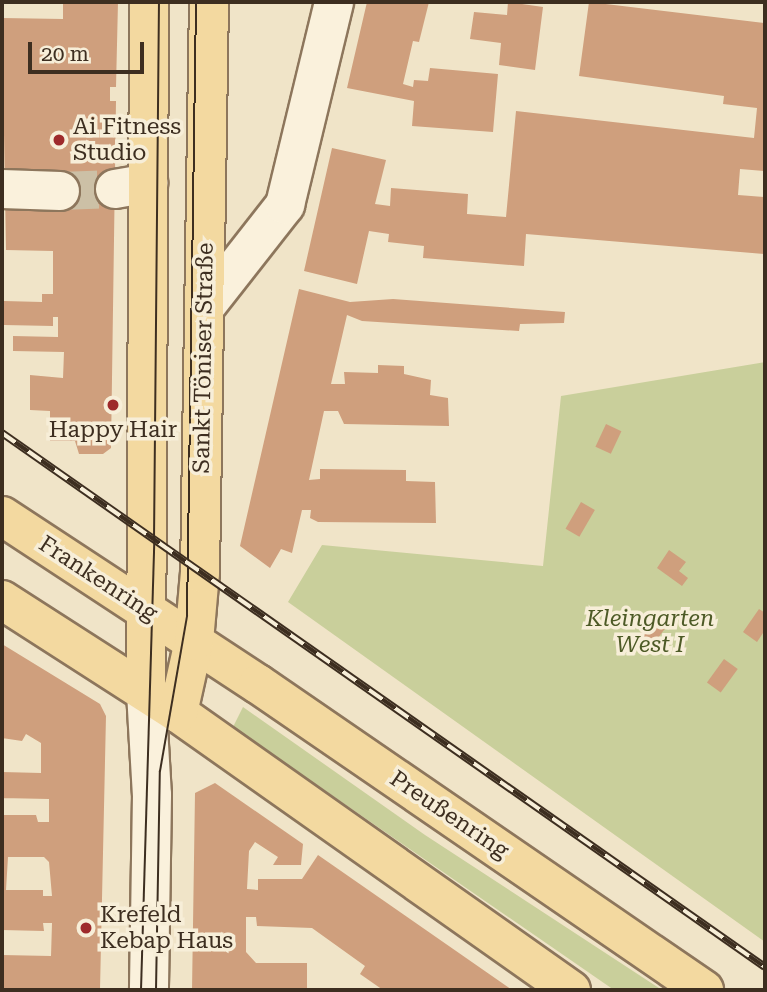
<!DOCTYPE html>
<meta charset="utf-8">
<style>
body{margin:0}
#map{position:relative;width:767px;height:992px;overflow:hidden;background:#f0e4c8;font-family:"Roboto Serif",serif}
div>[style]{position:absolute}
.green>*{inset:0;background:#c9cf9b}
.building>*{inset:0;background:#cf9f7d;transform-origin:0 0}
.minor-tunnel>*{height:38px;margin-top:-19px;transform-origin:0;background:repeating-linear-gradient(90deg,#ccc0a6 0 38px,transparent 0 57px)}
.roads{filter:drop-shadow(2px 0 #8d765c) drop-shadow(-2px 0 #8d765c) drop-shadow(0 2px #8d765c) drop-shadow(0 -2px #8d765c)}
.minor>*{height:38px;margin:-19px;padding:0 19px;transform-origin:19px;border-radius:19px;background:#faf1dc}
.major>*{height:38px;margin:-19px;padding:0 19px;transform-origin:19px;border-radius:19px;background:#f3d9a0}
.tram>*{height:2px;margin:-1px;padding:0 1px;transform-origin:1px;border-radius:1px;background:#3d2e20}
.rail>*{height:8px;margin-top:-4px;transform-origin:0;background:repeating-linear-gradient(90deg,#f7eed8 0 16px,#3d2e20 0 32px);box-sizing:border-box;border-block:2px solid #3d2e20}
.dots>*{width:19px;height:19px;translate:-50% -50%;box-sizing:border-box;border:4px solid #f7eed8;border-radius:50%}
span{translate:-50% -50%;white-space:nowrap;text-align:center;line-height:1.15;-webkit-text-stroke:7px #f7eed8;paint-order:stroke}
.poi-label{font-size:23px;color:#3d2e20}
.left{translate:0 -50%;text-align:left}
.street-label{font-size:23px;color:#3d2e20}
.park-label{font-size:23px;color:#4d5a26;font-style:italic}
.frame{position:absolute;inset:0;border:4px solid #3d2e20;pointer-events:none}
.scale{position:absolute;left:28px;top:42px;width:116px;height:32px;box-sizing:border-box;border:4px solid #3d2e20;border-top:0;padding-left:9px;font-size:21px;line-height:24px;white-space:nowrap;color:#3d2e20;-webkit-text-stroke:5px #f7eed8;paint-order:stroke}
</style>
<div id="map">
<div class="green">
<i style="clip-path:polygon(765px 362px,765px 942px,288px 602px,322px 545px,543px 566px,561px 396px)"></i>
<i style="clip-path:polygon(243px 707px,425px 835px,662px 990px,614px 990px,233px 727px)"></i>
</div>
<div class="building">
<i style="clip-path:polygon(63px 2px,118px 2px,116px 87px,110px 87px,110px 101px,116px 101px,111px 448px,103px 454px,79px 454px,75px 441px,50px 441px,50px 411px,30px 410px,30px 375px,63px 378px,64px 352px,13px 351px,13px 336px,58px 337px,58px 317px,53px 317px,53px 326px,4px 325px,4px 301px,42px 302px,42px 294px,53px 294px,53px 251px,6px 250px,2px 18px,63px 19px)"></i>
<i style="clip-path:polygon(367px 2px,429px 2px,419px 42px,413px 41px,403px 84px,413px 87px,414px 80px,428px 81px,430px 68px,498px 74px,493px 132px,412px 126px,414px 101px,347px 88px)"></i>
<i style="clip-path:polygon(508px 2px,543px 7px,535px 70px,499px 65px,501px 43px,470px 39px,474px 12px,507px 15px)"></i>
<i style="clip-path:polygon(589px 2px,765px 23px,765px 171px,740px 169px,738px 195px,765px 197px,765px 254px,526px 234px,524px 266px,423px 258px,424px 246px,388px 242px,389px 234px,369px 231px,357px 284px,304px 271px,332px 148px,386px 160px,375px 204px,390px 206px,391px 188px,468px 194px,467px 214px,506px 217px,516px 111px,754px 138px,757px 108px,723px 104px,724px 96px,579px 76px)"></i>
<i style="clip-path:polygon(299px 289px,350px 302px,393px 299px,565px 312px,564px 323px,520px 324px,519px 331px,362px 321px,347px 315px,331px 384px,345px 384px,344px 372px,378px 373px,378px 365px,404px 366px,404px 374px,431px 380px,430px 395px,448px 398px,449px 426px,344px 424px,338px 411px,324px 411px,309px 480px,320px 479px,320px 469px,406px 470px,406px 481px,435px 482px,436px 523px,318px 522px,310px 518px,311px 510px,302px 510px,292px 553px,281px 549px,270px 568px,240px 546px)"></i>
<i style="left:606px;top:424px;width:17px;height:25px;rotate:25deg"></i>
<i style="left:581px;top:502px;width:16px;height:31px;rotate:30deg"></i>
<i style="clip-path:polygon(669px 550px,686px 562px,679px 571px,688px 578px,682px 586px,657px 568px)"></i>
<i style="clip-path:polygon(759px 609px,765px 613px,765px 630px,757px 642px,743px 632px)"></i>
<i style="left:656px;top:612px;width:17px;height:27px;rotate:36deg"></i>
<i style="clip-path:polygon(evenodd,2px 644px,100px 704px,106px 716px,100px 990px,2px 990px,2px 955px,51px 956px,52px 923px,43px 923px,44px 931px,2px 930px,2px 815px,36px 815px,38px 822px,49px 822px,49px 799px,2px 798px,2px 772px,41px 773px,41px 743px,26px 734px,22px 741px,2px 738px,2px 644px,8px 857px,44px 857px,49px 862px,52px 896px,43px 896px,43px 890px,6px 890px,8px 857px)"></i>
<i style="left:724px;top:659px;width:17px;height:29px;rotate:36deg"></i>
<i style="clip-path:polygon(215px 783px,303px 844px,301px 865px,273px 865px,278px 857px,255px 842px,249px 851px,247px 889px,258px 890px,258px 879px,302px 879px,318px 855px,512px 990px,383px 990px,360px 974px,365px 966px,312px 928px,257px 926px,256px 917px,246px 917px,246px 952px,256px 963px,307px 963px,307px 990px,192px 990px,195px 793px)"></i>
</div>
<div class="minor-tunnel">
<i style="left:60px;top:191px;width:55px;rotate:-2.1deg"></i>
</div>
<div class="roads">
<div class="minor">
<i style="left:2px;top:189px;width:58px;rotate:2deg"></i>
<i style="left:115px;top:189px;width:34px;rotate:-10deg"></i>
<i style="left:205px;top:307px;width:130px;rotate:-51.9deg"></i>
<i style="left:285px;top:205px;width:209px;rotate:-76.4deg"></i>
<i style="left:146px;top:692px;width:103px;rotate:86.7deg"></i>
<i style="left:152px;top:795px;width:195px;rotate:90.9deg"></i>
</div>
<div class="major">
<i style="left:2px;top:516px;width:306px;rotate:33.3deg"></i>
<i style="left:258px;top:684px;width:541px;rotate:34.45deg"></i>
<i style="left:2px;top:600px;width:209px;rotate:32.7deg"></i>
<i style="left:178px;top:713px;width:481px;rotate:35.2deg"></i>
<i style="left:146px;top:692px;width:690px;rotate:-89.75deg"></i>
<i style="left:178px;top:713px;width:74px;rotate:-77.5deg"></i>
<i style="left:194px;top:641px;width:68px;rotate:-85deg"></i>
<i style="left:200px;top:573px;width:571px;rotate:-89.1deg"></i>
</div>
</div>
<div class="tram">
<i style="left:141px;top:990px;width:450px;rotate:-88.3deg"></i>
<i style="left:154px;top:540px;width:538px;rotate:-89.47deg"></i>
<i style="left:156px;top:990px;width:219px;rotate:-89deg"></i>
<i style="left:160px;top:771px;width:157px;rotate:-80.1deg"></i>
<i style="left:187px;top:616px;width:614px;rotate:-89.16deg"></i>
</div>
<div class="rail">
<i style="left:2px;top:433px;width:931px;rotate:34.99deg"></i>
</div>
<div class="dots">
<i style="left:59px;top:140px;background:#9e2a2b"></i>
<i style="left:113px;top:405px;background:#9e2a2b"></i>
<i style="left:86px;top:928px;background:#9e2a2b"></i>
</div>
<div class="poi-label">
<span class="left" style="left:73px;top:140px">Ai Fitness<br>Studio</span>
<span style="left:113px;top:430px">Happy Hair</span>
<span class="left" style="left:100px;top:928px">Krefeld<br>Kebap Haus</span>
</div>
<div class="street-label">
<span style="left:204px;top:358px;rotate:-89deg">Sankt Töniser Straße</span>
<span style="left:98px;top:579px;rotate:33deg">Frankenring</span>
<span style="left:449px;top:815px;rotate:34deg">Preußenring</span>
</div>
<div class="park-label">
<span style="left:650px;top:632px">Kleingarten<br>West I</span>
</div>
<div class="frame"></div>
<div class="scale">20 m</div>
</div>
